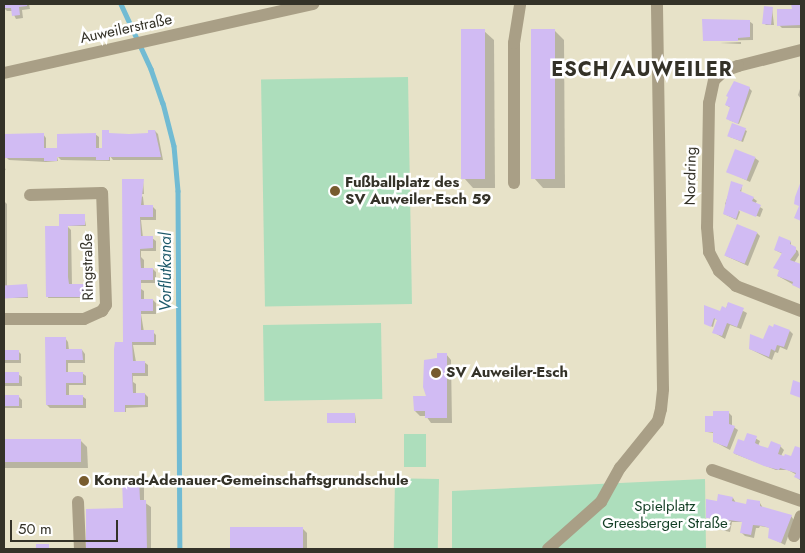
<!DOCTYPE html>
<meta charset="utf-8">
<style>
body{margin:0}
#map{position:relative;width:805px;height:553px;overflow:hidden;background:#e7e2c8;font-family:Jost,sans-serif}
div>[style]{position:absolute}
.green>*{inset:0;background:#addebc;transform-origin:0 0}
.shadow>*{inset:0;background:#0003;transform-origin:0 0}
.stream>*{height:4.5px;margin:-2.25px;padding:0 2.25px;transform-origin:2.25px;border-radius:2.25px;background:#71bbd3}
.building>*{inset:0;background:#d1bbf3;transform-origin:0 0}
.minor>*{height:12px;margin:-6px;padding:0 6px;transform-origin:6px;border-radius:6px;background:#a99f86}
.dots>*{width:14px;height:14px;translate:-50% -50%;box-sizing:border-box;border:2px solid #fff;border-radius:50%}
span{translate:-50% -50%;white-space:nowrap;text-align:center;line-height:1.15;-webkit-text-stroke:5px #fff;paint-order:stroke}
.street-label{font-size:15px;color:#343228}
.poi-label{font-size:15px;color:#343228;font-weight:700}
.left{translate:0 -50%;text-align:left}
.park-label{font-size:15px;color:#113d23}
.water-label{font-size:16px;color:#1b5869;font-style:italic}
.district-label{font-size:20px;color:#343228;font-weight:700;letter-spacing:1px}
.frame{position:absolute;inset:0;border:5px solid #343228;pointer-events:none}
.scale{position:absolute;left:10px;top:520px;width:108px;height:22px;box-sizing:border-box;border:2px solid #343228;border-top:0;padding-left:6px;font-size:15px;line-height:18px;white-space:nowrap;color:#343228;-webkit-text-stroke:4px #fff;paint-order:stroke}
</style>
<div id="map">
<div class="green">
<i style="left:408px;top:77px;width:227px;height:147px;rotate:89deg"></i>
<i style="left:381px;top:323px;width:76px;height:118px;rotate:89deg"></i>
<i style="left:404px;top:434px;width:22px;height:33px"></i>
<i style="left:439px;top:479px;width:70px;height:44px;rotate:91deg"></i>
<i style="clip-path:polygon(705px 479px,706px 549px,452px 549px,452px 491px)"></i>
</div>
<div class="shadow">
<i style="clip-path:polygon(4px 4px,29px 4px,30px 9px,22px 10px,23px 18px,16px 19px,12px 11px,7px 11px,4px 8px)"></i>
<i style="clip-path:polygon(793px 5px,801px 5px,801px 28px,782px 28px,779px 25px,793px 10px)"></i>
<i style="clip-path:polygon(772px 8px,774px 25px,766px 25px,765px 24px)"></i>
<i style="clip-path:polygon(749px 21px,753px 24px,753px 40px,704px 41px)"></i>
<i style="clip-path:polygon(554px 30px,564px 40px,565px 188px,543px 188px,534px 178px)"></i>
<i style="clip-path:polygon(484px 31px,494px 40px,495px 188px,473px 188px,464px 178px)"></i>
<i style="clip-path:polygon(741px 42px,741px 44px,720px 43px)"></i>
<i style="clip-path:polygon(801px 86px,801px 99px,798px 95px)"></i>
<i style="clip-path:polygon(749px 88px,752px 91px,739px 124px,729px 120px,731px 108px,726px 105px)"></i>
<i style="clip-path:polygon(733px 124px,747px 131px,743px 142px,730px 137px)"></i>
<i style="clip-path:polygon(108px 131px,109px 135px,149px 134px,155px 131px,158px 134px,163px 160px,113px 160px,110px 156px,110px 161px,61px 160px,57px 156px,58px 161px,46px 162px,9px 160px,6px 157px,43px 134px,46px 138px,46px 149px,56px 149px,95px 134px,99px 137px,99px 149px,104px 149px)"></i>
<i style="clip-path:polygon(755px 158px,759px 161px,750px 182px,727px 171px)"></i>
<i style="left:4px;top:168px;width:2px;height:25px;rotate:27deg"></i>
<i style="clip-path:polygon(123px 180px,143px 180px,144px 194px,140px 194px,143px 197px,144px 206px,152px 206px,156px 210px,156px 220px,141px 220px,143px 238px,152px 238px,156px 241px,156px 251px,141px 251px,141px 257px,144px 260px,144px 269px,153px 269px,156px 272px,156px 283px,141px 283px,141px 289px,144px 291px,144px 300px,153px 300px,156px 303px,156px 314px,141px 314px,144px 332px,153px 332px,156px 335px,156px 345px,133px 345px,136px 362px,144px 362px,148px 365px,148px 376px,133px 376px,133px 382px,136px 384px,136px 394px,145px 394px,148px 397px,148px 407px,126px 408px,126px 412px,117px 412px,116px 344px,126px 344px)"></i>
<i style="clip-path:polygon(742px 186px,741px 193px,753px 198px,757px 201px,755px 204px,763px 209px,760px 217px,738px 209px,740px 212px,737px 220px,724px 214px,727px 206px,725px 204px,731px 188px)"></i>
<i style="clip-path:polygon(4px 201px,7px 204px,7px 286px,27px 286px,28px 298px,4px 298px)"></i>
<i style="clip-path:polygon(84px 215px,86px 226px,67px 226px,71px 230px,72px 285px,85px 285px,86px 298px,48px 298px,62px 227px)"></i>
<i style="clip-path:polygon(757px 233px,760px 236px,748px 266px,726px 256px)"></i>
<i style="clip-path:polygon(780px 238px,791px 242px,791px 246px,798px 251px,799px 255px,794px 263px,801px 267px,801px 289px,778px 276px,780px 271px,775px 267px,783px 254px,775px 250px)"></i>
<i style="clip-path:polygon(728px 303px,747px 313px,741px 329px,730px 325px,725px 339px,713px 332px,718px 320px,715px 319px,713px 327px,706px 324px,726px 309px)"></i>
<i style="clip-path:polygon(790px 331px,793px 334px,787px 350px,780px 347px,778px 353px,775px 352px,772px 360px,750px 349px)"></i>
<i style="clip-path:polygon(65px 338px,68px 342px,69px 350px,82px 350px,85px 354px,85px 363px,68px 363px,68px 373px,82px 373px,86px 376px,86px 385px,69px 385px,69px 396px,82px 396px,86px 399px,86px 408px,50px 408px,47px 405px)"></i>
<i style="clip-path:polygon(4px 342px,4px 351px,18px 351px,21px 354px,21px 363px,4px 363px,5px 374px,18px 374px,22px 377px,22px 386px,4px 386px,4px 396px,18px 396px,22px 400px,22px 408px,4px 408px)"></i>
<i style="clip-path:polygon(446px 354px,451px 360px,452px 423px,431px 423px,426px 416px,420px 416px,415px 411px,427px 397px,439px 359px)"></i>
<i style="clip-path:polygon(729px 413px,732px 416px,732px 426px,738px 430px,730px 450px,715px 442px,714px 433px,707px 432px)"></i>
<i style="clip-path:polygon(355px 414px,356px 423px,328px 422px)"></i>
<i style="clip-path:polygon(748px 434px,760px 441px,758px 446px,769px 450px,780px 446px,784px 450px,781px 456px,792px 457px,796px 447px,801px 449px,801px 481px,796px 477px,797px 475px,788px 470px,776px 470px,735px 454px,734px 453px,744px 443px)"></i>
<i style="clip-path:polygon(4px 440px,80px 440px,87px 447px,88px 468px,4px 468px)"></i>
<i style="clip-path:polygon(139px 480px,144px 486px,144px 502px,151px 507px,151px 549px,88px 549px,87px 510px,124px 510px)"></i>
<i style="clip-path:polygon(733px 498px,736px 503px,745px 505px,760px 503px,763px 508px,791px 516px,794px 520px,785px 545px,769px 537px,771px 528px,760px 526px,759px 528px,756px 528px,754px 538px,745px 536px,742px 533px,744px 522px,732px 522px,730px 532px,717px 529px,714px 526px,714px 520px,707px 517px,717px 502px)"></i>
<i style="clip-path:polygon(231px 528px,302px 528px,307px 533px,307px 549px,231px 549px)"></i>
</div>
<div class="stream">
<i style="left:121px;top:4px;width:72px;rotate:65.2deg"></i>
<i style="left:151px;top:69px;width:36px;rotate:71deg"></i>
<i style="left:163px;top:103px;width:44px;rotate:75.7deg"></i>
<i style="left:174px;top:146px;width:45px;rotate:84.9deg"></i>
<i style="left:178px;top:191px;width:358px;rotate:89.7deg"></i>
</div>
<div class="building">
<i style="clip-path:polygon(4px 4px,27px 4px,27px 6px,19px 7px,20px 15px,12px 16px,11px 8px,4px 8px)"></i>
<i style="clip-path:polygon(791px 4px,801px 4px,801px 25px,777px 26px,777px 9px,792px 9px)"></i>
<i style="left:764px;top:6px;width:9px;height:18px;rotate:6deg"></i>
<i style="clip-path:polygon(702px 19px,750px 20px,750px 37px,738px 38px,738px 41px,703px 41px)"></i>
<i style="left:485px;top:29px;width:150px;height:24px;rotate:90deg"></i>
<i style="left:531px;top:29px;width:24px;height:150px"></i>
<i style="clip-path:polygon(734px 81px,750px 87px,738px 124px,726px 119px,730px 107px,725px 105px,728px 97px,726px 96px)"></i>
<i style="left:732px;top:123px;width:15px;height:14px;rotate:20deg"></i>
<i style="clip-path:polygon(102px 130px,109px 130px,109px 133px,129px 134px,148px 133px,148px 130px,155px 130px,161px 157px,109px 157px,109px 160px,96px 160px,96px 157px,57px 157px,57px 161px,44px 161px,44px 158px,5px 158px,5px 134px,44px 133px,44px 148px,57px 148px,57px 134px,96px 133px,96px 148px,102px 148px)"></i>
<i style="left:735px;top:149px;width:22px;height:25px;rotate:21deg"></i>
<i style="clip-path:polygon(122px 179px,144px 179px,141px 205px,153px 205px,153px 217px,140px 217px,141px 236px,153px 236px,153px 248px,140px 249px,140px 255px,141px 268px,153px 268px,153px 280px,141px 280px,141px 299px,153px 299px,153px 311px,141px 311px,141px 330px,154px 330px,154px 342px,132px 342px,133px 361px,145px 361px,145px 373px,132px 373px,133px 393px,145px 393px,145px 405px,125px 405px,125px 412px,114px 412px,114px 349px,115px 342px,123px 342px)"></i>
<i style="clip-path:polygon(731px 181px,743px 185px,740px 191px,754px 197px,752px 201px,761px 205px,756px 217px,739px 210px,736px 219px,723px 214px)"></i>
<i style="clip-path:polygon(801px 181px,801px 221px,794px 218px,799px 206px,794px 204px,795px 197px)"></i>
<i style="clip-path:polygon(59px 214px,85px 214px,85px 225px,68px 226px,68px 277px,69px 284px,85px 284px,85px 297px,46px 297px,45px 226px,59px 226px)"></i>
<i style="left:737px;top:224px;width:22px;height:34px;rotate:22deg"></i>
<i style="clip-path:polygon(779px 236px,791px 241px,790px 244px,796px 247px,796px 252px,790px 260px,801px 264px,801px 289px,792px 285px,793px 282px,777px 276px,779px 270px,773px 268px,782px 253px,774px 250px)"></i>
<i style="left:27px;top:284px;width:13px;height:23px;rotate:86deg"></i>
<i style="clip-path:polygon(728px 302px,744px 308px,737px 327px,727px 323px,722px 336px,712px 333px,717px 320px,714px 318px,711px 327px,704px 324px,704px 305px,720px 311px,722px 306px,726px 308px)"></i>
<i style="clip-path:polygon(774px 324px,790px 330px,784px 347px,777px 345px,775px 351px,771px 349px,769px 357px,749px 349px,750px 334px,763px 339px,769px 325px,773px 327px)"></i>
<i style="clip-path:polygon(45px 337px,66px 337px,66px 349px,82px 349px,83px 360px,66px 360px,66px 372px,83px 372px,83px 383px,66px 383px,66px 395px,83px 395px,83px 405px,46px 405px)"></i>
<i style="left:4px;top:350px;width:15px;height:10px"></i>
<i style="clip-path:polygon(437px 353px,447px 353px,447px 418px,425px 418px,425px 411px,414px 411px,413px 396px,426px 396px,423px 387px,424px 360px,437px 358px)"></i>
<i style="left:4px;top:372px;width:15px;height:11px"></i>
<i style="clip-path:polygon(793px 380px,801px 383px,801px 398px,790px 394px)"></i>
<i style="left:4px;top:395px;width:15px;height:11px"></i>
<i style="clip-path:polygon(713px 411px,729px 411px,729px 424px,735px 426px,727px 447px,713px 442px,713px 432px,705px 432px,705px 416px,713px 416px)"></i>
<i style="left:327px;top:413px;width:28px;height:10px"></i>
<i style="clip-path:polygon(747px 433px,757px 436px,755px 443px,761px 446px,768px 448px,771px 441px,781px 445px,778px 454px,784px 456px,785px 454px,791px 456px,795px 446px,801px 448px,801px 480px,794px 477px,796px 473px,780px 468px,779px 470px,764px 466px,733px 453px,738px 439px,744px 441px)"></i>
<i style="left:4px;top:439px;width:77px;height:23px"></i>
<i style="clip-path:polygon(122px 479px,139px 479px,140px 500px,146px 500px,147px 549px,86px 549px,86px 509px,123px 508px)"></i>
<i style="clip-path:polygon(718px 494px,733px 497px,732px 501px,746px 504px,747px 499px,760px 501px,760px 506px,792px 515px,781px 543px,768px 538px,769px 528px,763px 526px,753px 525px,751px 535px,740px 533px,742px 522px,729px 520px,727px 529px,712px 526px,714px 519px,706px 518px,706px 499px,717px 501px)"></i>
<i style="left:230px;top:527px;width:73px;height:22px"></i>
<i style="left:36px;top:544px;width:13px;height:5px"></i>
</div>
<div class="minor">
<i style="left:801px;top:50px;width:65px;rotate:165.7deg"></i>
<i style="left:738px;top:66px;width:15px;rotate:160deg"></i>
<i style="left:724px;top:71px;width:13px;rotate:138deg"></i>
<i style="left:714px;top:80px;width:24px;rotate:102deg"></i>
<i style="left:709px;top:103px;width:124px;rotate:90.9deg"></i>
<i style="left:707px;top:227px;width:25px;rotate:85deg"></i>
<i style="left:709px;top:252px;width:21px;rotate:62deg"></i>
<i style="left:719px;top:271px;width:23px;rotate:41deg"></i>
<i style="left:736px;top:286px;width:70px;rotate:21deg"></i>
<i style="left:4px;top:73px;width:317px;rotate:-12.6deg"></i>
<i style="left:514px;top:183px;width:140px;rotate:-90deg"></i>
<i style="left:514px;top:43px;width:39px;rotate:-81deg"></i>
<i style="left:4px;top:319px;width:80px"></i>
<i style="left:84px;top:319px;width:20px;rotate:-24deg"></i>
<i style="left:102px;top:311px;width:7px;rotate:-56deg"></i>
<i style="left:106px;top:305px;width:112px;rotate:-92deg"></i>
<i style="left:102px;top:193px;width:72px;rotate:178.4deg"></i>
<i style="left:712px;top:470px;width:94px;rotate:19.2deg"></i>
<i style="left:78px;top:502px;width:47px;rotate:87.6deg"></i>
<i style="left:794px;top:536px;width:21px;rotate:-71deg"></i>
<i style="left:548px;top:549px;width:71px;rotate:-41.6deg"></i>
<i style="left:601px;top:502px;width:39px;rotate:-61deg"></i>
<i style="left:620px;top:468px;width:60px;rotate:-51deg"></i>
<i style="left:658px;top:421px;width:12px;rotate:-76deg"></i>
<i style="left:661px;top:409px;width:20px;rotate:-84deg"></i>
<i style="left:663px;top:389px;width:385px;rotate:-90.9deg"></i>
</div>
<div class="dots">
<i style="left:335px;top:191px;background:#775b2e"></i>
<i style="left:436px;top:373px;background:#775b2e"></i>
<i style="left:84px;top:481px;background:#775b2e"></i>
</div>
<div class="street-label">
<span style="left:126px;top:29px;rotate:-12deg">Auweilerstraße</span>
<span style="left:691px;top:176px;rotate:-89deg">Nordring</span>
<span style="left:88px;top:267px;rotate:-91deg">Ringstraße</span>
</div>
<div class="poi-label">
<span class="left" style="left:345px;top:191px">Fußballplatz des<br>SV Auweiler-Esch 59</span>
<span class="left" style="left:446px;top:373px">SV Auweiler-Esch</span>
<span class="left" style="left:94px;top:481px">Konrad-Adenauer-Gemeinschaftsgrundschule</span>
</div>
<div class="park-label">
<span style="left:665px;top:515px">Spielplatz<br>Greesberger Straße</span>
</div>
<div class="water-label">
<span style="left:166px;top:272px;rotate:-90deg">Vorflutkanal</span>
</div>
<div class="district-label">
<span style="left:642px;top:69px">ESCH/AUWEILER</span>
</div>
<div class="frame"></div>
<div class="scale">50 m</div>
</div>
